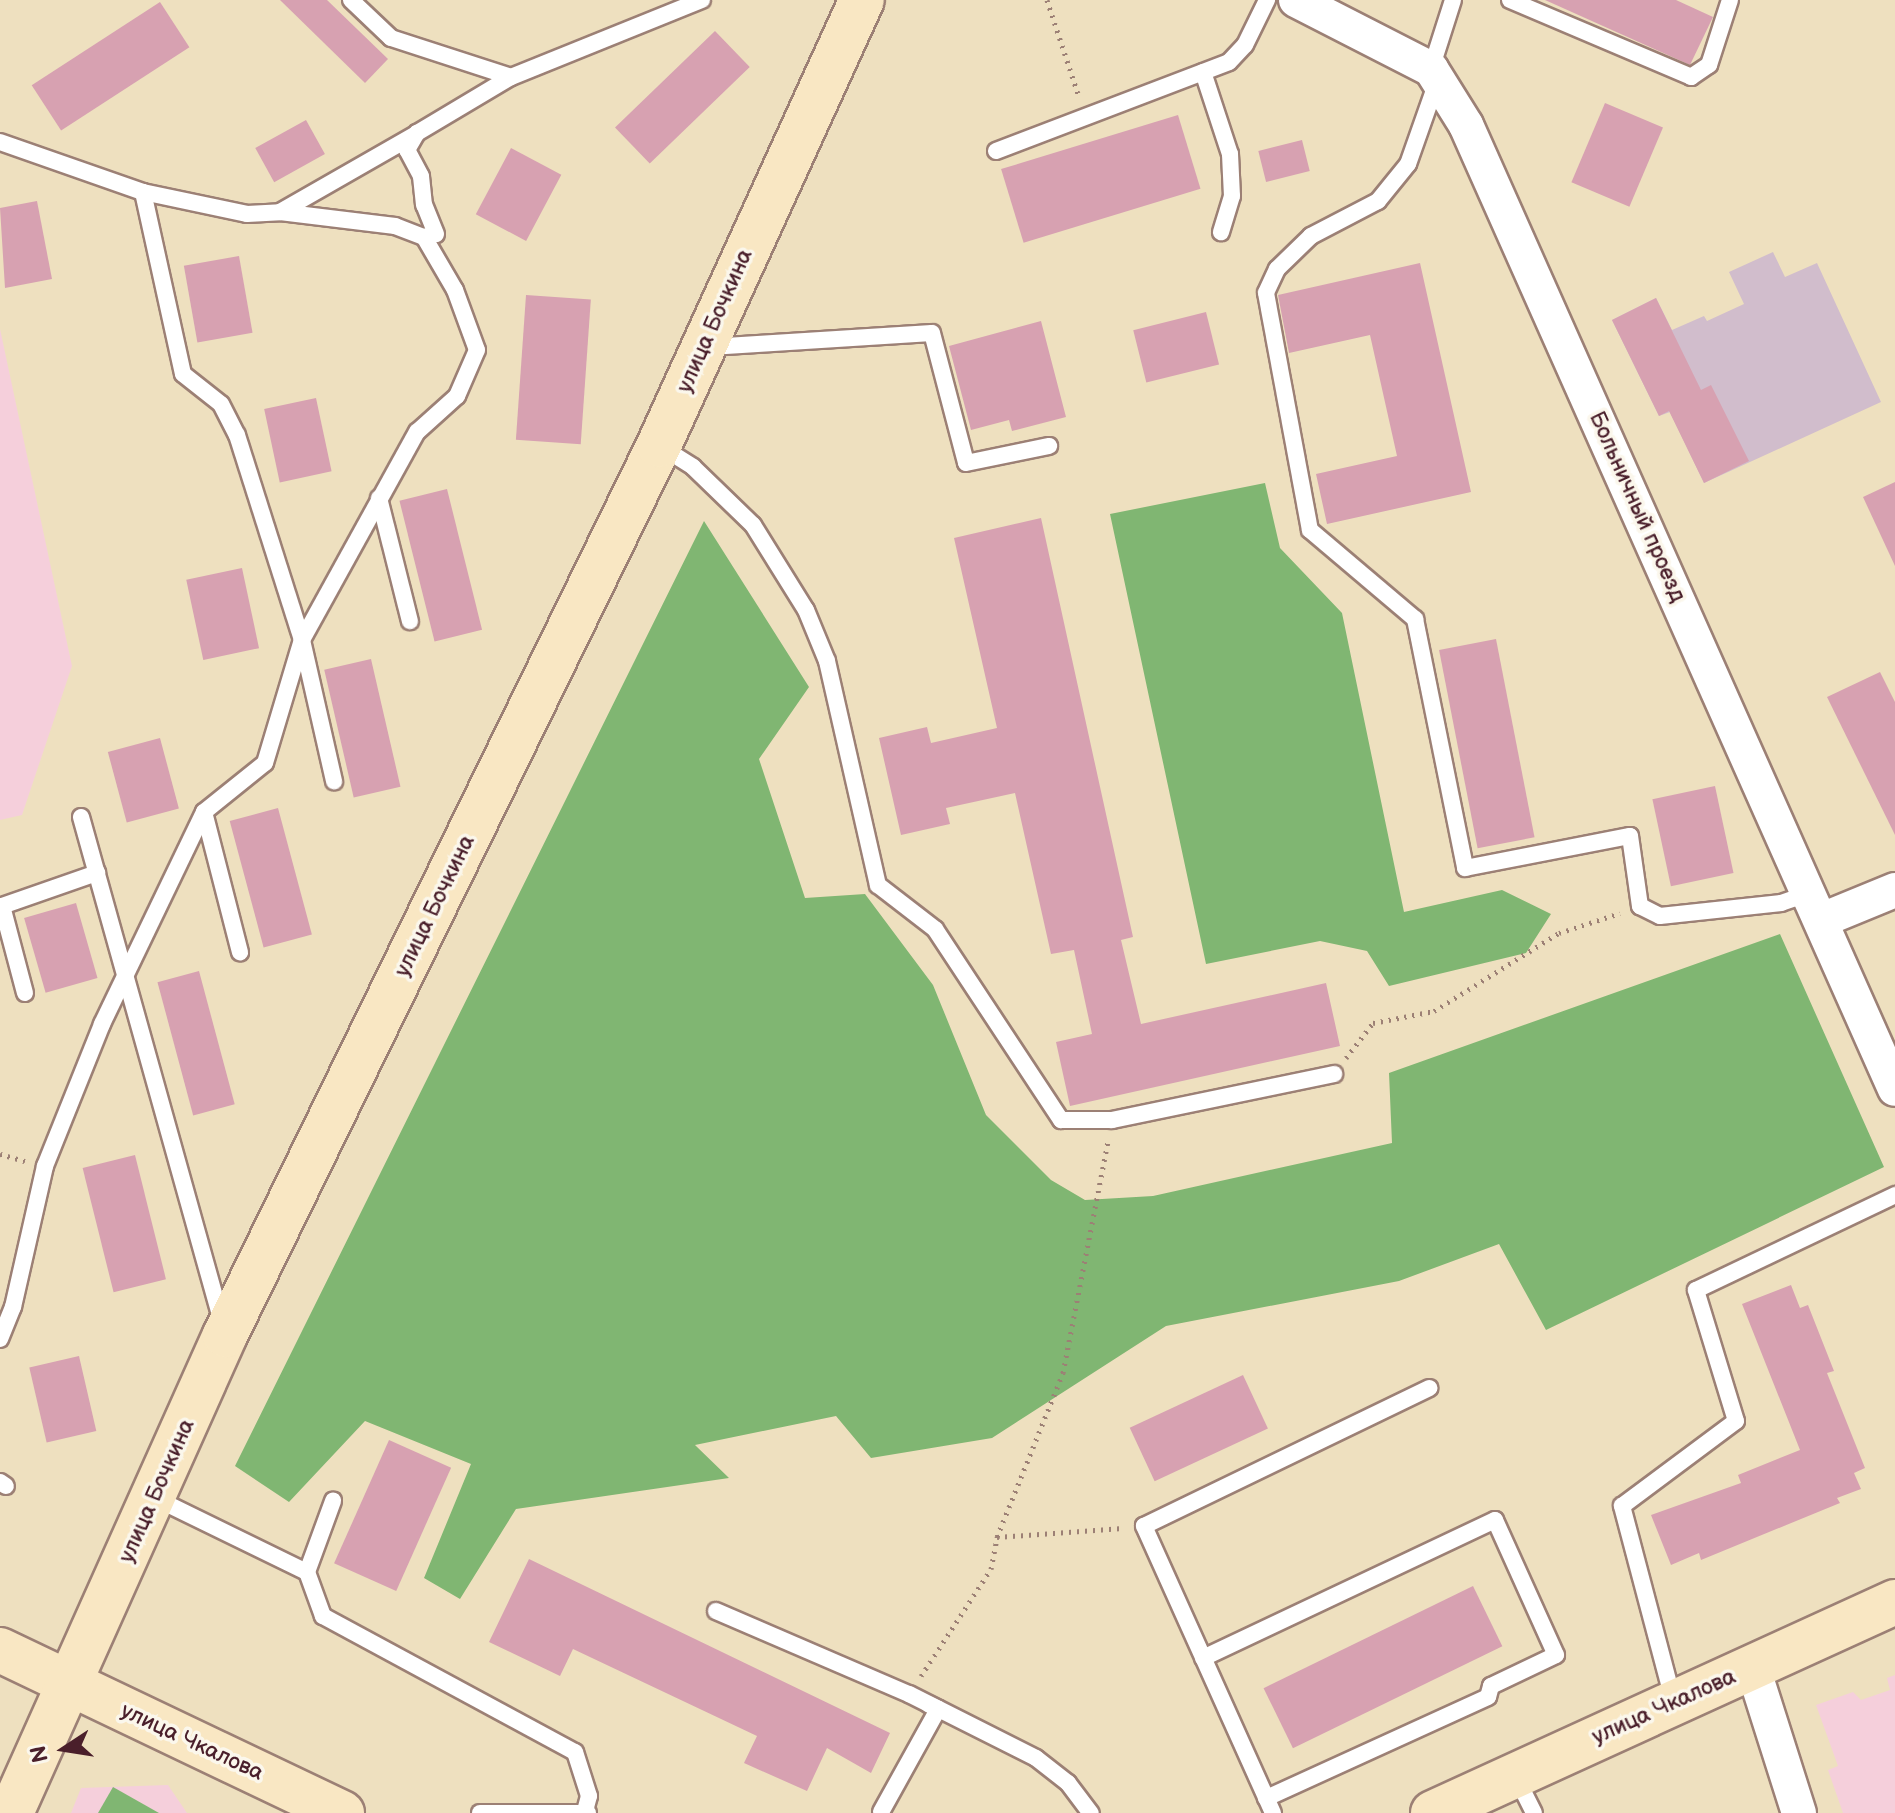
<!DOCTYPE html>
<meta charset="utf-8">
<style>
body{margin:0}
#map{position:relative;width:1895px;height:1813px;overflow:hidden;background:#eee0bf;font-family:"Balsamiq Sans",sans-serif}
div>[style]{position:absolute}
.built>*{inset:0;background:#f5cfdb}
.industrial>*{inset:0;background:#d1bdcc}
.forest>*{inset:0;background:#80b672}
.building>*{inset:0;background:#d7a1b1;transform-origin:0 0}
.path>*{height:5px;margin-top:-2.5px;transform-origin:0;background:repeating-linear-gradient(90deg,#9c8075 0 2px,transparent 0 8px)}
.roads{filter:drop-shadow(2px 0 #9c8075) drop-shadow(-2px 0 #9c8075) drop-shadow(0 2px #9c8075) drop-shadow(0 -2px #9c8075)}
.service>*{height:16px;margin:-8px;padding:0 8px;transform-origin:8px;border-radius:8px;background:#fff}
.minor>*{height:34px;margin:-17px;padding:0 17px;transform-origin:17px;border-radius:17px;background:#fff}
.secondary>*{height:44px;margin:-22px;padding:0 22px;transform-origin:22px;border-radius:22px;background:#f9e7c3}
span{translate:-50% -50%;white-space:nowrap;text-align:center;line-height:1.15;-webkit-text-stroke:7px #fbf7ec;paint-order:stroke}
.street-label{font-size:22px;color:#4a1f2b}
.north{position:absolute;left:24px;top:1709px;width:80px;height:80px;-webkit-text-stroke:6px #fbf7ec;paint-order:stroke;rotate:258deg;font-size:22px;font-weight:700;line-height:32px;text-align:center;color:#4a1f2b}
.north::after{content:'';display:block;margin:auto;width:28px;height:36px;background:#4a1f2b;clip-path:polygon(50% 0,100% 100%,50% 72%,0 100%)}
</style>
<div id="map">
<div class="built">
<i style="clip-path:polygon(0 329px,72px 666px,22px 815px,0 820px)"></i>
<i style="clip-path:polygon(1895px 1675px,1895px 1813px,1843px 1813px,1828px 1770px,1838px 1766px,1816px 1705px,1853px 1692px,1861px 1700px,1890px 1690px,1887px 1678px)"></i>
<i style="clip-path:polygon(168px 1785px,187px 1813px,71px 1813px,81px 1788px)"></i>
</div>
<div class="industrial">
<i style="clip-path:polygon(1773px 252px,1785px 277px,1817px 263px,1881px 402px,1704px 483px,1670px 412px,1659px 416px,1612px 320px,1656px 298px,1672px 330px,1704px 316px,1707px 321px,1744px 304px,1729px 272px)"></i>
</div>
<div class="forest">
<i style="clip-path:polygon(1265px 483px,1280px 548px,1342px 613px,1404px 912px,1502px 890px,1551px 914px,1526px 953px,1389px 986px,1367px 951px,1320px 941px,1206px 964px,1110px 514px)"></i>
<i style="clip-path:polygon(704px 521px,809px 687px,759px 759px,805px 898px,865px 894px,933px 985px,986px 1115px,1051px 1180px,1085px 1200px,1153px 1196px,1392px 1143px,1389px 1073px,1780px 934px,1884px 1167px,1546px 1330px,1499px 1244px,1399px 1281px,1166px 1326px,992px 1438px,871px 1458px,836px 1416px,695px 1445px,729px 1478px,516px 1509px,460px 1599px,424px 1578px,471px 1464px,365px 1421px,289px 1502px,235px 1466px)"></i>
<i style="clip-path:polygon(113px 1787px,159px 1813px,98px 1813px)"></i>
</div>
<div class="building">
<i style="clip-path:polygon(280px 0,327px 0,388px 59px,365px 83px)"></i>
<i style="clip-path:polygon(1545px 0,1676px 0,1713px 17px,1690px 65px)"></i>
<i style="left:160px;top:2px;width:54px;height:153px;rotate:57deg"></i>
<i style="left:715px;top:31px;width:50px;height:139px;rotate:46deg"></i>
<i style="left:1605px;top:103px;width:63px;height:86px;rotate:23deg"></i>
<i style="left:1178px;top:115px;width:77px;height:185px;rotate:73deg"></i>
<i style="left:306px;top:120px;width:39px;height:58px;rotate:61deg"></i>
<i style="left:1302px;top:140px;width:32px;height:45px;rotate:76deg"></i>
<i style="left:511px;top:148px;width:57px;height:75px;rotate:28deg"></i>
<i style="clip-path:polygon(37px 201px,52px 279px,5px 288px,0 208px)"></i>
<i style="left:239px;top:256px;width:78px;height:56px;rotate:80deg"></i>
<i style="clip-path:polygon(1420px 263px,1471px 492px,1327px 524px,1316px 474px,1397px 456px,1370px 335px,1289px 353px,1278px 295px)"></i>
<i style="left:526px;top:295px;width:65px;height:145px;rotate:4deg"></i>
<i style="clip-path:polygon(1656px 298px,1701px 390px,1711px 385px,1749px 461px,1704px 483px,1669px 411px,1659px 416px,1612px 320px)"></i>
<i style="left:1206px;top:312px;width:54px;height:75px;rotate:76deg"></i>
<i style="clip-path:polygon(1041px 321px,1066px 417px,1012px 431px,1009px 420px,971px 430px,949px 346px)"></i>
<i style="left:316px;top:398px;width:75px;height:53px;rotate:78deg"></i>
<i style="clip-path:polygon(1895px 482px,1895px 566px,1863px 497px)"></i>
<i style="left:447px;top:489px;width:145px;height:49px;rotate:76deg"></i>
<i style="clip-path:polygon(1041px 518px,1133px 937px,1121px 940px,1141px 1024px,1326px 983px,1340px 1046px,1070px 1106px,1056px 1042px,1092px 1034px,1074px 950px,1051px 954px,1015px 793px,946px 808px,950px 824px,901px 835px,879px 738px,927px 727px,931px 743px,997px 728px,954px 538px)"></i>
<i style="left:242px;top:568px;width:82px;height:57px;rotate:78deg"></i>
<i style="left:1496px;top:639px;width:202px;height:58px;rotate:79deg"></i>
<i style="left:371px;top:659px;width:131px;height:48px;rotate:77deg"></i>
<i style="clip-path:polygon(1880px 672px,1895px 702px,1895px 835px,1827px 697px)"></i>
<i style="left:160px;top:738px;width:73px;height:54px;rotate:75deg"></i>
<i style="left:1715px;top:786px;width:89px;height:64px;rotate:78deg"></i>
<i style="left:278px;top:808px;width:131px;height:50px;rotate:75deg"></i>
<i style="left:76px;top:903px;width:78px;height:54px;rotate:74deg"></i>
<i style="left:199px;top:971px;width:138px;height:43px;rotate:75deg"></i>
<i style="left:135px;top:1155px;width:128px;height:54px;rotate:76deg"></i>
<i style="clip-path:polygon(1791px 1285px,1800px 1308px,1808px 1305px,1834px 1371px,1827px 1373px,1865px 1468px,1854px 1473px,1861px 1489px,1837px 1498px,1840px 1503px,1701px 1560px,1699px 1553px,1671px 1565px,1651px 1515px,1741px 1483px,1738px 1475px,1800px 1450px,1742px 1304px)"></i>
<i style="left:79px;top:1356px;width:77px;height:51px;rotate:77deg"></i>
<i style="left:1243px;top:1375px;width:59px;height:125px;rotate:65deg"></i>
<i style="left:389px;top:1440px;width:68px;height:135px;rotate:24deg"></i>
<i style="clip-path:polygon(529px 1559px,890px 1733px,871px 1773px,827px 1748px,807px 1791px,744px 1763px,757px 1736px,573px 1649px,560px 1676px,489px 1642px)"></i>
<i style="left:1473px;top:1586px;width:67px;height:233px;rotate:64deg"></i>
</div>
<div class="path">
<i style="left:1047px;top:0;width:102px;rotate:71.7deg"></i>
<i style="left:1346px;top:1058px;width:44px;rotate:-52.4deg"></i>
<i style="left:1373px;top:1023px;width:62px;rotate:-11.1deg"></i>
<i style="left:1434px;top:1011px;width:147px;rotate:-32deg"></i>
<i style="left:1559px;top:933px;width:64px;rotate:-18.2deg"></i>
<i style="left:0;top:1154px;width:26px;rotate:16deg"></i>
<i style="left:997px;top:1537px;width:126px;rotate:-4.1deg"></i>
<i style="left:921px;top:1676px;width:128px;rotate:-56.8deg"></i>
<i style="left:991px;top:1569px;width:33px;rotate:-79deg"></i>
<i style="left:997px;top:1537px;width:177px;rotate:-68.1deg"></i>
<i style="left:1063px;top:1373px;width:236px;rotate:-79deg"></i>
</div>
<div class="roads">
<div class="service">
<i style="left:351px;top:0;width:55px;rotate:43.5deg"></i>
<i style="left:391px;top:38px;width:126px;rotate:18deg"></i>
<i style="left:1510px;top:0;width:197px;rotate:23deg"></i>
<i style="left:1691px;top:77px;width:22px;rotate:-34deg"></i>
<i style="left:1709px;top:65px;width:68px;rotate:-72.1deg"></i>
<i style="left:1431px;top:69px;width:72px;rotate:-72.3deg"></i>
<i style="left:1203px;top:72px;width:86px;rotate:71.8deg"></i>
<i style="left:1230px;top:154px;width:42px;rotate:87.3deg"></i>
<i style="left:1232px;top:196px;width:38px;rotate:107deg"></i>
<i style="left:1438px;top:79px;width:90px;rotate:109.4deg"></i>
<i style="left:1408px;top:164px;width:48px;rotate:129deg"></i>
<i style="left:1378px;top:201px;width:76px;rotate:152.4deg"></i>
<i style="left:1311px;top:236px;width:47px;rotate:135.9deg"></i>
<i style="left:1277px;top:269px;width:26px;rotate:115deg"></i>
<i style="left:1266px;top:293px;width:241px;rotate:79.5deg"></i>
<i style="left:1310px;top:530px;width:138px;rotate:40.3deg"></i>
<i style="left:1415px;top:619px;width:254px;rotate:78.6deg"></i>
<i style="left:1465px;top:868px;width:168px;rotate:-11deg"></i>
<i style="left:1630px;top:836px;width:71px;rotate:81.9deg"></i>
<i style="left:1640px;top:906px;width:22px;rotate:27deg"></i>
<i style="left:1660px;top:916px;width:122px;rotate:-6.1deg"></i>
<i style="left:1781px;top:903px;width:31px;rotate:-19deg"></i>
<i style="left:0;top:142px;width:151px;rotate:19.3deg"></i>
<i style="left:143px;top:192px;width:106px;rotate:11.9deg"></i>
<i style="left:247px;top:214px;width:33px;rotate:-3deg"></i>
<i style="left:280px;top:212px;width:116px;rotate:6.9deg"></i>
<i style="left:395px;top:226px;width:31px;rotate:21deg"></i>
<i style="left:996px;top:151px;width:249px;rotate:-20.9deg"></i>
<i style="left:1229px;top:62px;width:23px;rotate:-47deg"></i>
<i style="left:1245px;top:45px;width:50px;rotate:-63.9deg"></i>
<i style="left:143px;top:192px;width:186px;rotate:77.6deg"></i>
<i style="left:183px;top:374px;width:48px;rotate:38.3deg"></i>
<i style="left:221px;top:404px;width:35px;rotate:63deg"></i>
<i style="left:237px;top:435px;width:215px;rotate:72.4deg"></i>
<i style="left:302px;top:640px;width:145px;rotate:77.2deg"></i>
<i style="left:280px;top:212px;width:157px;rotate:-29.8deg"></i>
<i style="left:710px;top:347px;width:222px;rotate:-3.6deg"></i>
<i style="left:932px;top:333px;width:134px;rotate:75.3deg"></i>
<i style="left:966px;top:463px;width:85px;rotate:-11.6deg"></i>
<i style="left:660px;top:446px;width:39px;rotate:32deg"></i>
<i style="left:693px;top:467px;width:83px;rotate:44deg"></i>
<i style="left:753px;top:525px;width:100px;rotate:58.1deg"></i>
<i style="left:806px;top:610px;width:55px;rotate:67.6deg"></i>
<i style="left:827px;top:661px;width:230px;rotate:77.2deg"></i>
<i style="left:878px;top:885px;width:72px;rotate:37.7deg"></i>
<i style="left:935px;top:929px;width:229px;rotate:56.6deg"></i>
<i style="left:1061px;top:1120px;width:51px"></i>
<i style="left:1112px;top:1120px;width:227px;rotate:-11.7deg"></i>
<i style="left:379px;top:498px;width:127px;rotate:75.9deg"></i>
<i style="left:204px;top:812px;width:145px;rotate:75.6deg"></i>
<i style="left:81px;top:817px;width:524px;rotate:74.4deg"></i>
<i style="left:25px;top:993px;width:90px;rotate:-104.8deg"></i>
<i style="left:2px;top:906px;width:101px;rotate:-19.2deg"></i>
<i style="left:0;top:1339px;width:35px;rotate:-68deg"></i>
<i style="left:13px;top:1307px;width:145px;rotate:-77.2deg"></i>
<i style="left:45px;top:1166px;width:153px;rotate:-68.1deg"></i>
<i style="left:102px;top:1024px;width:235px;rotate:-64.3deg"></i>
<i style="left:204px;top:812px;width:78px;rotate:-38.8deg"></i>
<i style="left:265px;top:763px;width:128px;rotate:-73.3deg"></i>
<i style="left:302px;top:640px;width:238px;rotate:-61.1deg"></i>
<i style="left:417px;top:432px;width:54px;rotate:-42deg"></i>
<i style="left:457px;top:396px;width:50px;rotate:-66.5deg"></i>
<i style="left:477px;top:350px;width:64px;rotate:-110.1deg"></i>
<i style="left:455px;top:290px;width:61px;rotate:-120.3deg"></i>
<i style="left:424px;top:237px;width:12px;rotate:-14deg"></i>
<i style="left:436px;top:234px;width:31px;rotate:-112deg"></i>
<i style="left:424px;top:205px;width:29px;rotate:-96deg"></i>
<i style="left:421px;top:176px;width:30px;rotate:-118deg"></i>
<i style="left:407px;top:150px;width:20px;rotate:-60deg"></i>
<i style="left:417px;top:133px;width:109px;rotate:-30.8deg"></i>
<i style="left:511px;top:77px;width:206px;rotate:-22deg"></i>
<i style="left:0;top:1482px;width:7px;rotate:34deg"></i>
<i style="left:155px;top:1498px;width:169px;rotate:26deg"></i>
<i style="left:307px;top:1572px;width:47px;rotate:70deg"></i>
<i style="left:323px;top:1616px;width:286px;rotate:28.4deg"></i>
<i style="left:575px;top:1752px;width:46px;rotate:72.3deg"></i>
<i style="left:589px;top:1796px;width:16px;rotate:105deg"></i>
<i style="left:307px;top:1572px;width:76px;rotate:-69.9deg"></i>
<i style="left:716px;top:1611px;width:210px;rotate:23.3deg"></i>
<i style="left:909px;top:1694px;width:142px;rotate:26.7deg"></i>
<i style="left:1036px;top:1758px;width:41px;rotate:38deg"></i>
<i style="left:1068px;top:1783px;width:38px;rotate:53deg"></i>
<i style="left:1203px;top:1658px;width:323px;rotate:-25.3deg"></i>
<i style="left:1495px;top:1520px;width:148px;rotate:65.7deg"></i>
<i style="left:1556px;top:1655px;width:72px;rotate:154.5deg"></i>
<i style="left:1491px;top:1686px;width:11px;rotate:105deg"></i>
<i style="left:1488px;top:1697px;width:244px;rotate:155.5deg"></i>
<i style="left:1673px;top:1699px;width:200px;rotate:-104.8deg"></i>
<i style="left:1622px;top:1506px;width:142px;rotate:-36.7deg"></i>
<i style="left:1736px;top:1421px;width:137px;rotate:-107deg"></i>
<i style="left:1696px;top:1290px;width:221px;rotate:-25.5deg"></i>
<i style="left:1516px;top:1777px;width:40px;rotate:63.4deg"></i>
<i style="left:881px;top:1812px;width:118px;rotate:-61deg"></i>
<i style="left:938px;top:1709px;width:11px;rotate:-153deg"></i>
<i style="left:480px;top:1813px;width:108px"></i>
<i style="left:1273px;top:1813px;width:315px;rotate:-114.2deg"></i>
<i style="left:1144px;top:1526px;width:317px;rotate:-25.8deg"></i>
</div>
<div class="minor">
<i style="left:1296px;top:0;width:152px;rotate:27.1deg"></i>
<i style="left:1431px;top:69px;width:66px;rotate:58deg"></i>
<i style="left:1466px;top:125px;width:1055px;rotate:66.01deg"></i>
<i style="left:1822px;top:920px;width:79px;rotate:-22.3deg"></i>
<i style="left:1753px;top:1668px;width:152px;rotate:72.4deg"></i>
</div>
<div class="secondary">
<i style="left:0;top:1650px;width:379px;rotate:25.5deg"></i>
<i style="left:11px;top:1813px;width:524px;rotate:-65.88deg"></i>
<i style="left:225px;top:1335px;width:990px;rotate:-64deg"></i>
<i style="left:659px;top:445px;width:489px;rotate:-65.5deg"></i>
<i style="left:1433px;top:1813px;width:508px;rotate:-24.55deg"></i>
</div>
</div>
<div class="street-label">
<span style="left:715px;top:321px;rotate:-66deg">улица Бочкина</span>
<span style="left:1637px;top:507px;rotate:66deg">Больничный проезд</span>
<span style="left:435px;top:906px;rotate:-64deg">улица Бочкина</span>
<span style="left:157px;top:1491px;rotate:-66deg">улица Бочкина</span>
<span style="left:1664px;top:1707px;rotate:-24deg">улица Чкалова</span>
<span style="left:192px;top:1742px;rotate:25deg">улица Чкалова</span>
</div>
<div class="north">N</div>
</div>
